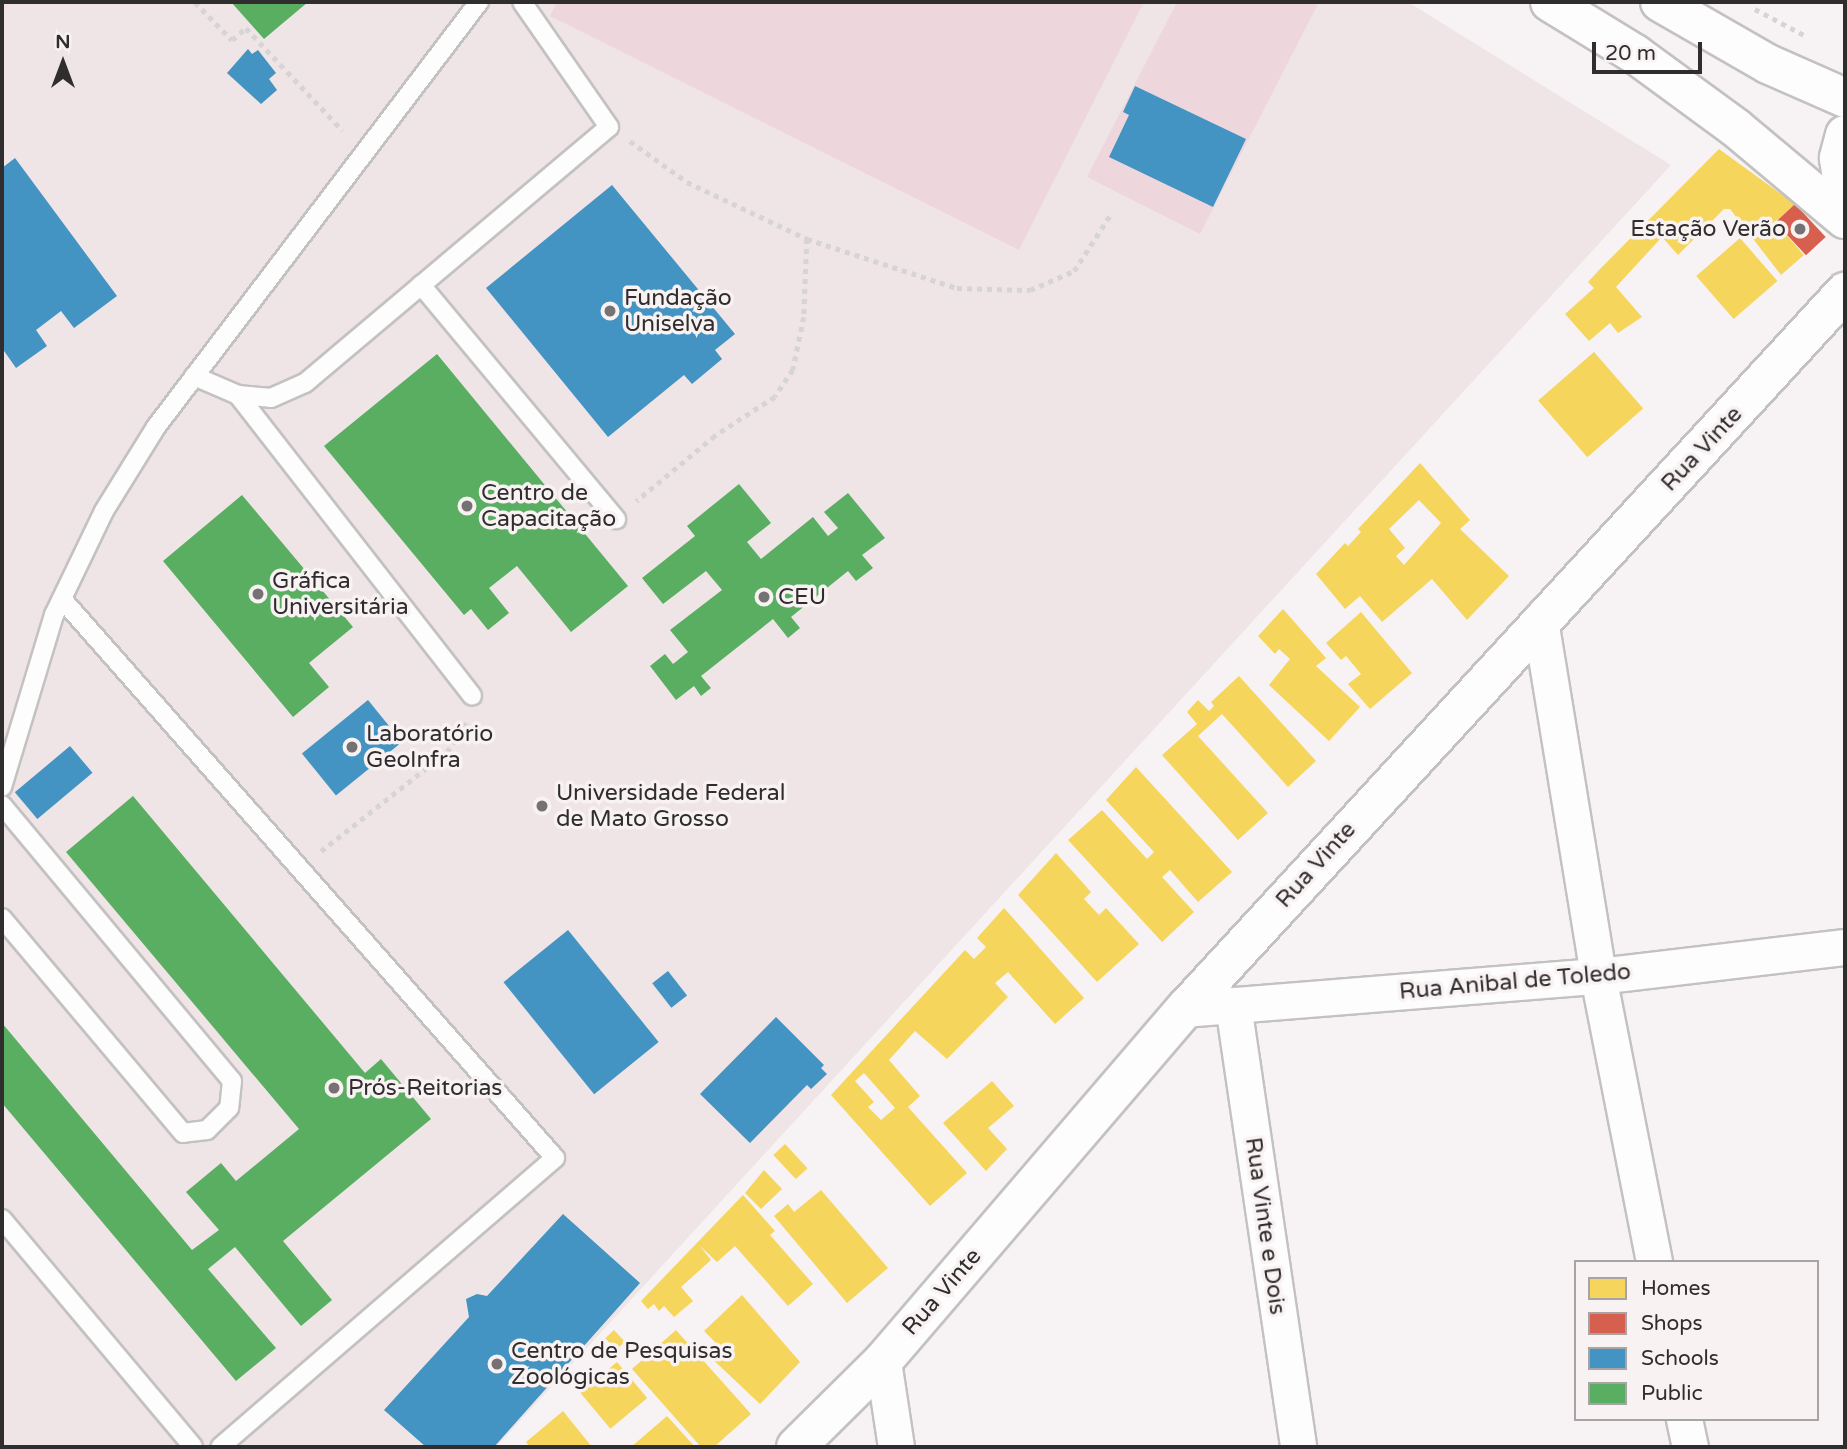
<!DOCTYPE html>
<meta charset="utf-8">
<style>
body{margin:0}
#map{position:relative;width:1847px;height:1449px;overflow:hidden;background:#f7f3f4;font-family:"Varela Round",sans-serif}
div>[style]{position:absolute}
.built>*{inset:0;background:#efe4e6}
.green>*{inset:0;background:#eed7dc}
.homes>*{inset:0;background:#f6d55c;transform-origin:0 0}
.shops>*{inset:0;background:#d6604d;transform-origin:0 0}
.schools>*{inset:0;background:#4393c3;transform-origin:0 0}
.public>*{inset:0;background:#5aae61}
.path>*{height:4.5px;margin-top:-2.25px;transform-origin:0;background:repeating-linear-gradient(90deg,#d6d4d5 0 5px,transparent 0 10px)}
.roads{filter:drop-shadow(2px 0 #c4c1c1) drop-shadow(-2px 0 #c4c1c1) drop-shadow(0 2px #c4c1c1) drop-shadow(0 -2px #c4c1c1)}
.lane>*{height:18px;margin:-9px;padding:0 9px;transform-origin:9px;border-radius:9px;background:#fefdfd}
.street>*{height:35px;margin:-17.5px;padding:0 17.5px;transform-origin:17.5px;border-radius:17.5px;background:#fefdfd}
.secondary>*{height:38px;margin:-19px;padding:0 19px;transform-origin:19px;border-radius:19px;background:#fefdfd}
.primary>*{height:38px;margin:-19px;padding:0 19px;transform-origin:19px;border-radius:19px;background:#fefdfd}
.dots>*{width:19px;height:19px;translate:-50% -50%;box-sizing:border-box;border:4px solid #f8f2f3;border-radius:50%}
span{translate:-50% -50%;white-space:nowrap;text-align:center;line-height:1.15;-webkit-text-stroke:7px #f8f2f3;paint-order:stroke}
.poi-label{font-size:23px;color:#302d2e}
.right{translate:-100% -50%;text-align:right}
.left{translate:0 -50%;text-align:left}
.street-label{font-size:23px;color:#302d2e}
.frame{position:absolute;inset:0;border:4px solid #302d2e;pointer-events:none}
.legend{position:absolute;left:1574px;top:1260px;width:245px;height:161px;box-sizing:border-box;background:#f8f2f3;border:2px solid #a8a3a4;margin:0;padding:9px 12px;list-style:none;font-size:21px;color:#302d2e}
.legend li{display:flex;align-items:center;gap:14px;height:35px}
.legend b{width:35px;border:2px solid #a8a3a4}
.north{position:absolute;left:28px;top:28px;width:70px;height:70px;-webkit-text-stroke:5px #f8f2f3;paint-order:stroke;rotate:0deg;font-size:19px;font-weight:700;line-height:28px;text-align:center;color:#302d2e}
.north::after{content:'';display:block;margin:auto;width:24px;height:32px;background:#302d2e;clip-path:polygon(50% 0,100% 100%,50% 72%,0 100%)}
.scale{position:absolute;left:1592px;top:42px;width:110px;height:32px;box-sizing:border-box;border:4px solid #302d2e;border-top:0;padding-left:9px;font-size:21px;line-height:24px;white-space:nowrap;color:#302d2e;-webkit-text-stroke:5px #f8f2f3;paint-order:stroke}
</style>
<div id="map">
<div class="built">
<i style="clip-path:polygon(2px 2px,1408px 2px,1671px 165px,496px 1447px,2px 1447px)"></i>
</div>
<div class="green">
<i style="clip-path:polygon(557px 2px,1144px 2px,1019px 250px,550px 16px)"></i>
<i style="clip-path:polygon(1177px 2px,1319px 2px,1200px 234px,1087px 177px)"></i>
</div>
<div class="homes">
<i style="clip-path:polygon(1719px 149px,1795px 204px,1775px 222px,1804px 255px,1781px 275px,1730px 209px,1724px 209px,1678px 255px,1662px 237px,1616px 287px,1642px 317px,1618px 333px,1610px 323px,1589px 341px,1565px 314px,1594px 288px,1588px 282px,1600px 269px)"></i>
<i style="left:1740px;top:238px;width:57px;height:58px;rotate:49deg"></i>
<i style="left:1594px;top:352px;width:75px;height:74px;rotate:49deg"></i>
<i style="clip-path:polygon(evenodd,1420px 463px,1470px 520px,1460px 529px,1509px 576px,1467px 620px,1432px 579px,1382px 622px,1360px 596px,1345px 609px,1316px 574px,1345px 543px,1348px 546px,1361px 532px,1358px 529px,1420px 463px,1419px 500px,1441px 523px,1404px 565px,1396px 556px,1405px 548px,1389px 529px,1419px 500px)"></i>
<i style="clip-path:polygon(1283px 609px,1326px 658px,1316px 666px,1360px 707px,1329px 741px,1269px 685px,1290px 659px,1279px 649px,1275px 654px,1258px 636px)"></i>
<i style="clip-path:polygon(1361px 612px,1412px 673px,1370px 709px,1348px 684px,1361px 674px,1346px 656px,1341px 660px,1326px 643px)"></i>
<i style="clip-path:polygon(1239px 676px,1316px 761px,1288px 787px,1222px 714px,1198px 736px,1268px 813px,1238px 840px,1162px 755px,1197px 724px,1187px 712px,1198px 700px,1209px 711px,1214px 706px,1211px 702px)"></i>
<i style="clip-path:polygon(1136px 767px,1232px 872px,1198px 902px,1170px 870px,1162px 877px,1194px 912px,1162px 942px,1068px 840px,1102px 810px,1147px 859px,1154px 852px,1106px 800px)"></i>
<i style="clip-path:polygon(1056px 853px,1091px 892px,1084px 899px,1099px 915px,1106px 908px,1139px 944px,1097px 982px,1018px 895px)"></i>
<i style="clip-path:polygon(evenodd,1004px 908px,1084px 998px,1055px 1024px,1008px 972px,995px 983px,1008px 997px,947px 1059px,915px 1031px,889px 1060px,920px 1096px,908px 1107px,967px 1173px,930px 1206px,831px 1095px,965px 950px,974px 959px,986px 947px,977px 938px,1004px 908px,864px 1073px,895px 1108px,881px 1120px,868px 1107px,874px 1102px,855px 1081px,864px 1073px)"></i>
<i style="clip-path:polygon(992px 1081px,1014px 1106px,988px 1128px,1007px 1149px,986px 1171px,943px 1123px)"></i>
<i style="left:785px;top:1144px;width:33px;height:16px;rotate:47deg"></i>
<i style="clip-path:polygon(764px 1170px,782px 1189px,761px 1209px,745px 1193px)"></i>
<i style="clip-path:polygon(821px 1190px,888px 1268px,847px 1303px,774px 1216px,788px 1204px,794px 1212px)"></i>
<i style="clip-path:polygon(743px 1195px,775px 1231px,770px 1235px,813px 1284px,788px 1306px,735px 1246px,717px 1262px,700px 1246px,711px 1260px,681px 1287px,693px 1301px,674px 1317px,664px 1306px,659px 1311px,654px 1304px,648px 1309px,641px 1301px)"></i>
<i style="clip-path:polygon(742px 1295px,800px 1362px,760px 1404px,707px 1354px,717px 1344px,704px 1331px)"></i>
<i style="left:614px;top:1330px;width:16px;height:12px;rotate:47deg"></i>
<i style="clip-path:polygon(676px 1330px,751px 1414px,714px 1447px,701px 1447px,632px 1369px)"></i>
<i style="left:617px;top:1362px;width:47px;height:48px;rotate:50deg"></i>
<i style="clip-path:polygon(563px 1411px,592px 1447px,530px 1447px,526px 1442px)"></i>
<i style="clip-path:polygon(667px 1416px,695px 1447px,631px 1447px)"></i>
</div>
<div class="shops">
<i style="left:1795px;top:204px;width:45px;height:27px;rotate:47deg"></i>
</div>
<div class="schools">
<i style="clip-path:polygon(248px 49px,252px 54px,258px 50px,276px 73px,269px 79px,277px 90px,261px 104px,227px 73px)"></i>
<i style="clip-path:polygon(1135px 86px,1246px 139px,1213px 207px,1109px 157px,1129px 115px,1123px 112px)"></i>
<i style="clip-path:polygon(15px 158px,117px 296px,74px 328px,61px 311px,36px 330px,47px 346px,16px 368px,2px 348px,2px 168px)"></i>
<i style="clip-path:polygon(612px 185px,735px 334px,715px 350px,722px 359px,692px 384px,684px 375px,608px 437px,486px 288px)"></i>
<i style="left:368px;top:700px;width:54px;height:85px;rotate:51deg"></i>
<i style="left:70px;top:746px;width:35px;height:72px;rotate:50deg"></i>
<i style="left:568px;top:930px;width:144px;height:83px;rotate:51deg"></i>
<i style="left:668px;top:971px;width:31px;height:20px;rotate:52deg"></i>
<i style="clip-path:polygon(776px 1017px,824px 1065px,821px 1068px,827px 1074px,811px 1089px,807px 1085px,750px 1143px,700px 1094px)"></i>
<i style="clip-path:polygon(563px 1214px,640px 1283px,494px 1447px,426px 1447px,384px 1410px,469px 1317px,466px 1299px,477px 1294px,487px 1296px)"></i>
</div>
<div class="public">
<i style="clip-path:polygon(231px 2px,308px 2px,264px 39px)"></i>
<i style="clip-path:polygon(437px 354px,628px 586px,571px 632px,517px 566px,489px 588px,509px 613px,488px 630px,471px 609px,464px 615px,324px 446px)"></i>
<i style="clip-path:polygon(739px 484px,771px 523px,747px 542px,761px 559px,813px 517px,828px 536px,838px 528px,824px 512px,848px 493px,885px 538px,862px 555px,873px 568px,856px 581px,848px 571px,791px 617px,800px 628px,788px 638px,773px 619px,701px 676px,711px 688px,701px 696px,694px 686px,676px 700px,650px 666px,665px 654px,673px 664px,688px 652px,670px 630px,722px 590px,706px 571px,663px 604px,642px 578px,695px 536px,687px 526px)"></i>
<i style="clip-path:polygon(242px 495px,353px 627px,309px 663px,329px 687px,293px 717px,163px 561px)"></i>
<i style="clip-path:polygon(133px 796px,365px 1073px,381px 1059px,431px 1119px,283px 1241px,332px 1300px,301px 1326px,235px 1247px,208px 1269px,276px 1348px,236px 1381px,2px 1103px,2px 1023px,192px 1250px,219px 1230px,186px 1192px,221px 1163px,236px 1181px,299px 1129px,66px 852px)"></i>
</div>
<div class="path">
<i style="left:195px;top:2px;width:53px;rotate:45.8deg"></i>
<i style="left:232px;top:40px;width:18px;rotate:-41deg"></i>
<i style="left:246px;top:28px;width:141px;rotate:46.7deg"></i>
<i style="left:1755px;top:9px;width:58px;rotate:27.9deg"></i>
<i style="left:630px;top:141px;width:70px;rotate:35.7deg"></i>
<i style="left:687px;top:182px;width:133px;rotate:25.4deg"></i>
<i style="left:807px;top:239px;width:78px;rotate:92.2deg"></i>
<i style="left:804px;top:317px;width:54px;rotate:101.7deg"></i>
<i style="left:793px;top:370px;width:32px;rotate:124deg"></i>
<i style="left:775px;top:397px;width:72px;rotate:147deg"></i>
<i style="left:715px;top:436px;width:102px;rotate:140.2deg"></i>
<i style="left:807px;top:239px;width:158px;rotate:18.1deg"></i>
<i style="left:957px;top:288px;width:73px;rotate:1.6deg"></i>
<i style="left:1030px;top:290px;width:48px;rotate:-23.4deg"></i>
<i style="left:1074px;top:271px;width:70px;rotate:-57.2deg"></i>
<i style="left:321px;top:851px;width:160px;rotate:-38.2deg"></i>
<i style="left:447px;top:752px;width:37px;rotate:-57deg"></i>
</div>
<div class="roads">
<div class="lane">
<i style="left:421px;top:285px;width:305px;rotate:50.2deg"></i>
<i style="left:194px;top:376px;width:48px;rotate:23.4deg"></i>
<i style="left:238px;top:395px;width:33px;rotate:5deg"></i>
<i style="left:271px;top:398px;width:37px;rotate:-24deg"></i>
<i style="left:305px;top:383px;width:397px;rotate:-40.1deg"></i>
<i style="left:609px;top:127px;width:152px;rotate:-124.8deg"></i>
<i style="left:238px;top:395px;width:381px;rotate:52.1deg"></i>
<i style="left:62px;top:599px;width:745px;rotate:48.59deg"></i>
<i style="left:555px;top:1158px;width:442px;rotate:139.2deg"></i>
<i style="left:2px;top:787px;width:180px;rotate:-73.2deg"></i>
<i style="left:54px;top:615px;width:115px;rotate:-64.3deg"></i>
<i style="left:104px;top:511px;width:99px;rotate:-58.2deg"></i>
<i style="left:156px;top:427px;width:534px;rotate:-52.77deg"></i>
<i style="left:2px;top:805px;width:359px;rotate:50.2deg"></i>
<i style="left:232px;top:1081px;width:27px;rotate:96deg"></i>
<i style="left:229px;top:1108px;width:31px;rotate:135deg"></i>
<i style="left:207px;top:1130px;width:24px;rotate:173deg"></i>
<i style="left:183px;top:1133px;width:281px;rotate:-130.1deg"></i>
<i style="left:2px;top:1219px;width:297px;rotate:50deg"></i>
</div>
<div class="street">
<i style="left:1540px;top:620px;width:361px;rotate:80.7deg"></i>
<i style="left:1598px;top:976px;width:291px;rotate:78.9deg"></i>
<i style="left:1233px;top:1005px;width:447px;rotate:81.6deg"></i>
<i style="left:1185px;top:1009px;width:414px;rotate:-4.6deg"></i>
<i style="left:1598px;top:976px;width:249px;rotate:-6.7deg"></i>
<i style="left:883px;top:1361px;width:87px;rotate:81.4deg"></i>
<i style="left:1684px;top:1419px;width:29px;rotate:78deg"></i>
</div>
<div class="secondary">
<i style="left:796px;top:1447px;width:122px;rotate:-44.7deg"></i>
<i style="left:883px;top:1361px;width:464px;rotate:-49.4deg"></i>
<i style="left:1185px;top:1009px;width:975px;rotate:-47.37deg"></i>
</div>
<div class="primary">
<i style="left:1550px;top:2px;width:100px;rotate:31.5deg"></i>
<i style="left:1635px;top:54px;width:125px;rotate:36.2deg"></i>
<i style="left:1736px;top:128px;width:142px;rotate:39.9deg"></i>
<i style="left:1660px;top:2px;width:125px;rotate:29.9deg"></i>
<i style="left:1768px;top:64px;width:84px;rotate:23.8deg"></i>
<i style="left:1845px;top:135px;width:24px;rotate:105deg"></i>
<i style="left:1839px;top:158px;width:43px;rotate:82.1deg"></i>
</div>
</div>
<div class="dots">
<i style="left:1800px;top:229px;background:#767273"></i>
<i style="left:610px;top:311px;background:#767273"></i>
<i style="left:467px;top:506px;background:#767273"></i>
<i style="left:258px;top:594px;background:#767273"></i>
<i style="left:764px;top:597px;background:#767273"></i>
<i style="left:352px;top:747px;background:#767273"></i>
<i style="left:542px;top:806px;background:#767273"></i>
<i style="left:334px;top:1088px;background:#767273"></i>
<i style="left:497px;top:1364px;background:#767273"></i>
</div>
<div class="poi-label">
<span class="right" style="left:1786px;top:229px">Estação Verão</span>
<span class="left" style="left:624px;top:311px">Fundação<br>Uniselva</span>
<span class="left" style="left:481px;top:506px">Centro de<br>Capacitação</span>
<span class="left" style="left:272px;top:594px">Gráfica<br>Universitária</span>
<span class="left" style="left:778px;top:597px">CEU</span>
<span class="left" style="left:366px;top:747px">Laboratório<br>GeoInfra</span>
<span class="left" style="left:556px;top:806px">Universidade Federal<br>de Mato Grosso</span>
<span class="left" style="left:348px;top:1088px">Prós-Reitorias</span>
<span class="left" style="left:511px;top:1364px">Centro de Pesquisas<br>Zoológicas</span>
</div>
<div class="street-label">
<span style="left:1702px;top:449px;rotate:-47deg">Rua Vinte</span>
<span style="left:1316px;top:865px;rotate:-48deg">Rua Vinte</span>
<span style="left:1515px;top:982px;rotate:-5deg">Rua Anibal de Toledo</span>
<span style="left:1265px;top:1226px;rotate:82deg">Rua Vinte e Dois</span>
<span style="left:942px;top:1292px;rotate:-49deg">Rua Vinte</span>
</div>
<div class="frame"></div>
<ul class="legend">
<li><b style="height:19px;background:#f6d55c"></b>Homes</li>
<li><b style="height:19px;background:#d6604d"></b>Shops</li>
<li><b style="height:19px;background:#4393c3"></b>Schools</li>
<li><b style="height:19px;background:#5aae61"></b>Public</li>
</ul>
<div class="north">N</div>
<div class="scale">20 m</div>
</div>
